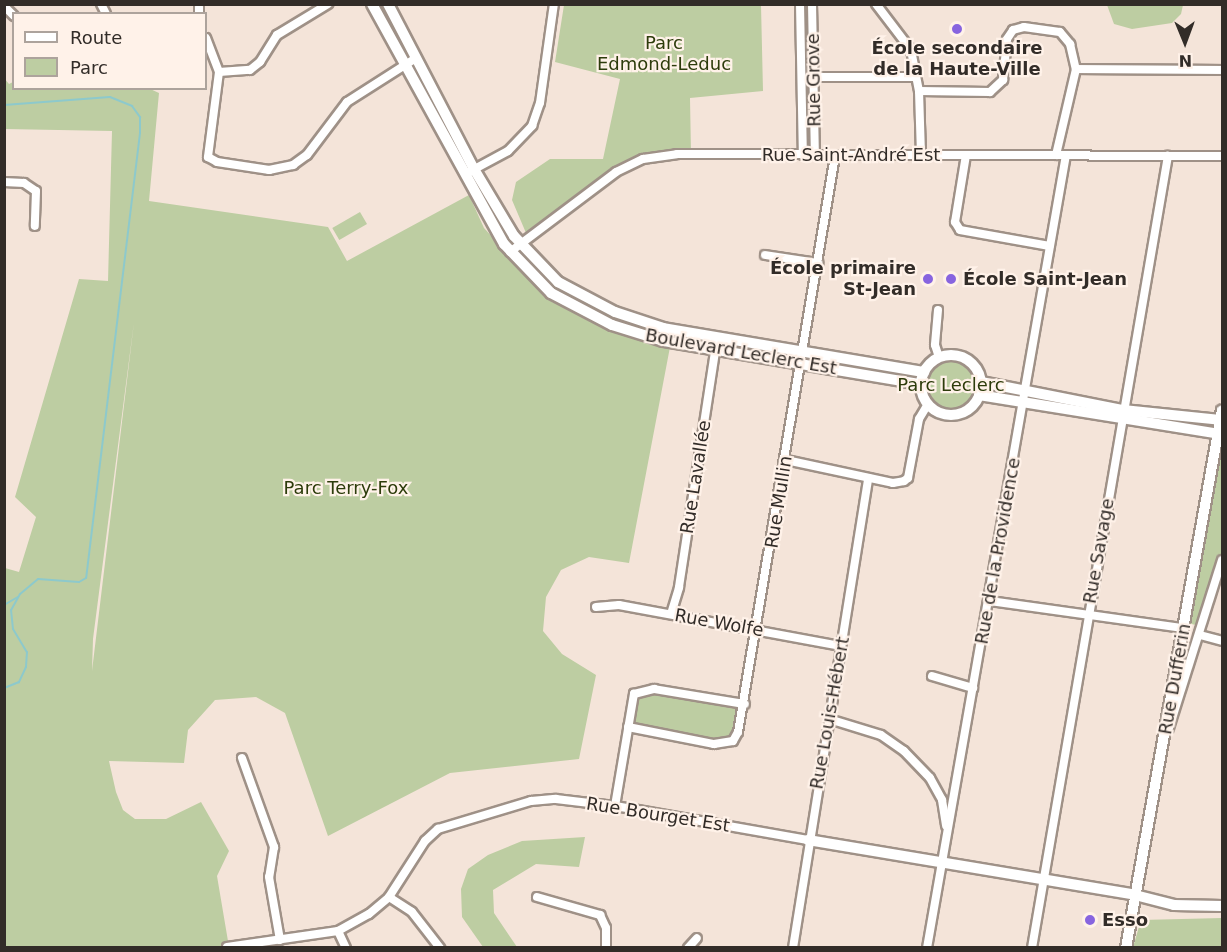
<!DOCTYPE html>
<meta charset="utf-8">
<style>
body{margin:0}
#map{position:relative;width:1227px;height:952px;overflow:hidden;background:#f4e4d9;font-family:"DejaVu Sans",sans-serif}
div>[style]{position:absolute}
.green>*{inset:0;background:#bdcda2;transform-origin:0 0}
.round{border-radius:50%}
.stream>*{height:2px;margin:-1px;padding:0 1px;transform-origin:1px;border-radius:1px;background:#8dc9cc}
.roads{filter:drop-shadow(2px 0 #9f9187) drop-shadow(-2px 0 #9f9187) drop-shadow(0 2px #9f9187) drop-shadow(0 -2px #9f9187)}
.street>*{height:8px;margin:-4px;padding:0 4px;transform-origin:4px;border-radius:4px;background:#fff}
.secondary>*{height:10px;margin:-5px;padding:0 5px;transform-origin:5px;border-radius:5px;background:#fff}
.secondary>.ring{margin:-5px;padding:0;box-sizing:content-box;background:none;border:10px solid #fff;border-radius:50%}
.dots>*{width:16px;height:16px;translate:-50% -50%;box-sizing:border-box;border:3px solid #fff2e9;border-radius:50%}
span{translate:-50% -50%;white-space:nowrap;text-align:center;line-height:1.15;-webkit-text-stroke:4.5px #fff2e9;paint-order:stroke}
.park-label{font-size:18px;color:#2d3c0b}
.poi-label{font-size:18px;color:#322c28;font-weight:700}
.right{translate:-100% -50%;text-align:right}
.left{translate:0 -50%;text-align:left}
.street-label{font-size:18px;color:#322c28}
.frame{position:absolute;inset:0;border:6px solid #322c28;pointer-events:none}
.legend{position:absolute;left:12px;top:12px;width:195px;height:78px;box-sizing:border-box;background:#fff2e9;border:2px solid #ada39c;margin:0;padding:8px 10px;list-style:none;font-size:18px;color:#322c28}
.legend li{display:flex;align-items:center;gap:12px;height:30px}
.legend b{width:30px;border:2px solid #ada39c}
.north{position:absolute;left:1155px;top:12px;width:60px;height:60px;-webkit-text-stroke:4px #fff2e9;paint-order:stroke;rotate:179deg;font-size:16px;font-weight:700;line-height:24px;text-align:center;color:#322c28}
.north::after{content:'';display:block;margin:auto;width:21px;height:27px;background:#322c28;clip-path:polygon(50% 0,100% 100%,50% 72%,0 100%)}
</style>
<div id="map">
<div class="green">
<i style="clip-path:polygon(564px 5px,761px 5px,763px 91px,690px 98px,691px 154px,643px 159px,616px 172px,529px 240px,512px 200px,516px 182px,550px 159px,603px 159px,620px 79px,555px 62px)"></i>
<i style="clip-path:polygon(1107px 5px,1107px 4px,1183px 5px,1181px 14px,1172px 23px,1132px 29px,1114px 24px)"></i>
<i style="clip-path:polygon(evenodd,4px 78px,9px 84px,13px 82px,14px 88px,148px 88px,159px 93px,149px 201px,328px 227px,347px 261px,469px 195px,484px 228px,552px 302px,670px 347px,629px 563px,589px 557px,561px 570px,546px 597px,543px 631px,562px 654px,596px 675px,579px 759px,450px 773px,328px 836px,285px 713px,256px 697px,215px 700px,188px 730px,184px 763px,109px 761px,116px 792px,123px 810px,135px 819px,166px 819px,201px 802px,229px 851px,217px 876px,229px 947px,5px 947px,5px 568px,19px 572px,36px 517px,15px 497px,79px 279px,108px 281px,112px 131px,5px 129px,4px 78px,134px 322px,92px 671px,93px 639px,134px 322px)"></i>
<i style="left:360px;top:212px;width:14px;height:32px;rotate:60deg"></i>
<i class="round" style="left:921px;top:355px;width:60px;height:60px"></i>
<i style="clip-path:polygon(1222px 434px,1222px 558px,1203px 626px,1184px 623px)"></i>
<i style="clip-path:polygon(638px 688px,744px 707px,741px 735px,717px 746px,626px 732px)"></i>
<i style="clip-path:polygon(585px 837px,579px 867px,536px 864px,493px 890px,494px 913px,517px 947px,483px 947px,462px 917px,461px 889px,468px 869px,488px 855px,522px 841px)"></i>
<i style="clip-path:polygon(1222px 918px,1222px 947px,1133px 947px,1141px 920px)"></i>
</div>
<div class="stream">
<i style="left:4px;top:105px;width:106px;rotate:-4.3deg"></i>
<i style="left:110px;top:97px;width:24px;rotate:22deg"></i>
<i style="left:132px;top:106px;width:14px;rotate:54deg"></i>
<i style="left:140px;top:117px;width:16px;rotate:90deg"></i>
<i style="left:140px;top:133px;width:448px;rotate:96.9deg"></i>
<i style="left:86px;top:578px;width:8px;rotate:150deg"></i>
<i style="left:79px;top:582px;width:41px;rotate:-175.8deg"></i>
<i style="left:38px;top:579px;width:23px;rotate:140deg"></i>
<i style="left:20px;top:594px;width:18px;rotate:119deg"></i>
<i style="left:11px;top:610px;width:19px;rotate:84deg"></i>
<i style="left:13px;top:629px;width:27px;rotate:59deg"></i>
<i style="left:27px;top:652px;width:15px;rotate:94deg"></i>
<i style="left:26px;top:667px;width:17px;rotate:115deg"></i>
<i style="left:19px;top:682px;width:16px;rotate:158deg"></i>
<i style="left:4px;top:605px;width:16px;rotate:-30deg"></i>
</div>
<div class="roads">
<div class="street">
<i style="left:101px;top:4px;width:11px;rotate:63deg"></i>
<i style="left:800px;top:4px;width:151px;rotate:88.9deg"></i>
<i style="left:812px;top:4px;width:151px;rotate:88.9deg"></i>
<i style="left:876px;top:4px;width:58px;rotate:52.7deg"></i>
<i style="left:911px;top:50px;width:42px;rotate:79deg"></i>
<i style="left:919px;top:91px;width:64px;rotate:88.2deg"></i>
<i style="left:4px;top:6px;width:14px;rotate:45deg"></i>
<i style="left:199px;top:7px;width:7px;rotate:90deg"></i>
<i style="left:206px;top:38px;width:36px;rotate:69deg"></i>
<i style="left:219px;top:72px;width:86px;rotate:97.4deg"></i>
<i style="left:208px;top:157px;width:10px;rotate:29deg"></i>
<i style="left:217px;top:162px;width:53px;rotate:8.7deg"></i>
<i style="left:269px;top:170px;width:25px;rotate:-12deg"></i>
<i style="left:293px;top:165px;width:17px;rotate:-36deg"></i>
<i style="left:307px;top:155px;width:66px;rotate:-53deg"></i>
<i style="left:347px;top:102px;width:82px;rotate:-32.5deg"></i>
<i style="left:219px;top:72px;width:31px;rotate:-4deg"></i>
<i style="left:250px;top:70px;width:13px;rotate:-39deg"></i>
<i style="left:260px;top:62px;width:32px;rotate:-58deg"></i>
<i style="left:277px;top:35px;width:60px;rotate:-31.3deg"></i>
<i style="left:809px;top:77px;width:107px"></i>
<i style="left:919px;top:91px;width:71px;rotate:0.8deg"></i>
<i style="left:990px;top:92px;width:18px;rotate:-43deg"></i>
<i style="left:1003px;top:80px;width:41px;rotate:-84.4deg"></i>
<i style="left:1007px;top:39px;width:11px;rotate:-56deg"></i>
<i style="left:1013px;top:30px;width:11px;rotate:-15deg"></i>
<i style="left:1024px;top:27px;width:36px;rotate:8deg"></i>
<i style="left:1060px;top:32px;width:16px;rotate:50deg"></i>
<i style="left:1070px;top:44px;width:26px;rotate:77deg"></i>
<i style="left:966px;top:155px;width:68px;rotate:99.3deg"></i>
<i style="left:955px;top:222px;width:9px;rotate:58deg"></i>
<i style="left:960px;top:230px;width:91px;rotate:10.1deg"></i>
<i style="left:1056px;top:155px;width:88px;rotate:-76.9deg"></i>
<i style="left:1076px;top:69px;width:146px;rotate:0.4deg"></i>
<i style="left:469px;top:172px;width:44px;rotate:-28.3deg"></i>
<i style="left:508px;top:151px;width:35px;rotate:-46deg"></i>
<i style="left:532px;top:126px;width:24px;rotate:-71deg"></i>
<i style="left:540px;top:103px;width:100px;rotate:-82deg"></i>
<i style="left:4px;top:182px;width:20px;rotate:3deg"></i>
<i style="left:24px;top:183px;width:14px;rotate:34deg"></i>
<i style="left:36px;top:191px;width:35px;rotate:92deg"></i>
<i style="left:510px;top:252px;width:133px;rotate:-37deg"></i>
<i style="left:616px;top:172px;width:30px;rotate:-26deg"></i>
<i style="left:643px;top:159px;width:34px;rotate:-8deg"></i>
<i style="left:677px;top:154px;width:545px;rotate:0.21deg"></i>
<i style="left:765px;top:255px;width:54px;rotate:8.6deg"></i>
<i style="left:938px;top:310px;width:35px;rotate:95deg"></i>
<i style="left:935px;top:345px;width:13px;rotate:72deg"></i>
<i style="left:786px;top:460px;width:109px;rotate:12.1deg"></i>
<i style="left:893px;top:483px;width:11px;rotate:-10deg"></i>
<i style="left:904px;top:481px;width:5px;rotate:-37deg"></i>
<i style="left:908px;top:478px;width:60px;rotate:-79.4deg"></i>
<i style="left:919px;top:419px;width:17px;rotate:-59deg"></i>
<i style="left:990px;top:601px;width:195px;rotate:8deg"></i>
<i style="left:596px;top:607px;width:23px;rotate:-5deg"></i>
<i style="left:619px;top:605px;width:226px;rotate:10.5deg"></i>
<i style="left:671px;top:614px;width:28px;rotate:-73deg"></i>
<i style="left:679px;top:587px;width:245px;rotate:-81.3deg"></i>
<i style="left:1200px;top:635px;width:23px;rotate:15deg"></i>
<i style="left:932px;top:676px;width:43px;rotate:16.3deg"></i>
<i style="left:829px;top:719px;width:54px;rotate:17.1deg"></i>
<i style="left:881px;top:735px;width:28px;rotate:35deg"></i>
<i style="left:904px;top:751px;width:37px;rotate:46deg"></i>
<i style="left:930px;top:778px;width:25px;rotate:61deg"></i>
<i style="left:942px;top:800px;width:26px;rotate:81deg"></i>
<i style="left:628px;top:727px;width:88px;rotate:11.2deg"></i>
<i style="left:714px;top:744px;width:19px;rotate:-9deg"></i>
<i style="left:733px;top:741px;width:10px;rotate:-61deg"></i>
<i style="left:738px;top:732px;width:584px;rotate:-80.44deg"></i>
<i style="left:1169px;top:728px;width:176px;rotate:-72.5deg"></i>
<i style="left:242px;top:758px;width:95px;rotate:70.2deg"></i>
<i style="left:274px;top:847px;width:30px;rotate:99deg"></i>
<i style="left:269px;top:877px;width:64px;rotate:80.1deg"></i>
<i style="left:615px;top:806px;width:114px;rotate:-80.4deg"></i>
<i style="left:634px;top:694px;width:21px;rotate:-14deg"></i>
<i style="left:654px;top:689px;width:92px;rotate:9.4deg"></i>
<i style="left:389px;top:897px;width:27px;rotate:33deg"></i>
<i style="left:412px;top:912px;width:46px;rotate:52.1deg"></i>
<i style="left:537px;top:897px;width:66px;rotate:15.9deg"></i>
<i style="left:600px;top:915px;width:14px;rotate:65deg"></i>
<i style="left:606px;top:928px;width:20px;rotate:90deg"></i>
<i style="left:338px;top:931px;width:19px;rotate:65deg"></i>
<i style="left:227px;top:947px;width:112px;rotate:-8.2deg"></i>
<i style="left:338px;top:931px;width:35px;rotate:-29deg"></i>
<i style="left:369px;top:914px;width:26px;rotate:-40deg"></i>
<i style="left:389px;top:897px;width:67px;rotate:-57.3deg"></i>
<i style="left:425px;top:841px;width:18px;rotate:-43deg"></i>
<i style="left:438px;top:829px;width:97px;rotate:-16.8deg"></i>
<i style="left:531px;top:801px;width:25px;rotate:-5deg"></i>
<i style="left:556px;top:799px;width:59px;rotate:6.8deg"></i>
<i style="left:615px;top:806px;width:196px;rotate:10deg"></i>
<i style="left:688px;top:948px;width:13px;rotate:-48deg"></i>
<i style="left:793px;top:948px;width:476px;rotate:-80.9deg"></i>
<i style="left:927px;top:948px;width:805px;rotate:-80.06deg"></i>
<i style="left:1032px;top:948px;width:804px;rotate:-80.26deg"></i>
</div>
<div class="secondary">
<i style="left:372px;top:4px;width:274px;rotate:61.2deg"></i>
<i style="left:504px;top:244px;width:68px;rotate:46.2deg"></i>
<i style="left:551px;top:293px;width:69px;rotate:27.7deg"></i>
<i style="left:612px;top:325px;width:53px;rotate:17.4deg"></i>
<i style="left:663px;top:341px;width:262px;rotate:9.5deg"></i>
<i style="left:388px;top:4px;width:186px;rotate:62.5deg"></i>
<i style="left:474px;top:169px;width:78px;rotate:59.2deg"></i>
<i style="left:514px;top:236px;width:64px;rotate:46.3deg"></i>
<i style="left:558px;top:282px;width:64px;rotate:27.8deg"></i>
<i style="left:615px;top:312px;width:51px;rotate:18.4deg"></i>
<i style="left:663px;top:328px;width:265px;rotate:9.6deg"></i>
<i class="ring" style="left:921px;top:355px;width:50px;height:50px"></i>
<i style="left:981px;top:382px;width:145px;rotate:11.2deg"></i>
<i style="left:1123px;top:410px;width:100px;rotate:5.8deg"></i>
<i style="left:979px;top:395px;width:245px;rotate:9.2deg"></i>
<i style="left:808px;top:840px;width:332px;rotate:9.5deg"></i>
<i style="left:1135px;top:895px;width:40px;rotate:14.4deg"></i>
<i style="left:1174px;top:905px;width:48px;rotate:1.2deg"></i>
<i style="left:1126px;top:948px;width:546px;rotate:-79.88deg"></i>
</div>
</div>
<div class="dots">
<i style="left:957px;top:29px;background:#8764df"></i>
<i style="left:928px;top:279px;background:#8764df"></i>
<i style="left:951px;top:279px;background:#8764df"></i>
<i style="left:1090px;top:920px;background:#8764df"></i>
</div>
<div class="park-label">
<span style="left:664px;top:54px">Parc<br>Edmond-Leduc</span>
<span style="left:951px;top:385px">Parc Leclerc</span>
<span style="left:346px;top:488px">Parc Terry-Fox</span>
</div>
<div class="poi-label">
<span style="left:957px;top:59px">École secondaire<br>de la Haute-Ville</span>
<span class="right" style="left:916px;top:279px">École primaire<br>St-Jean</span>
<span class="left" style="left:963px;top:279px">École Saint-Jean</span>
<span class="left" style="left:1102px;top:920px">Esso</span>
</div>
<div class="street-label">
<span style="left:814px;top:80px;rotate:-91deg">Rue Grove</span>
<span style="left:851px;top:155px">Rue Saint-André Est</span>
<span style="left:741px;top:352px;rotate:10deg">Boulevard Leclerc Est</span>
<span style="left:696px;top:477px;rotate:-81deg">Rue Lavallée</span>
<span style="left:779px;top:502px;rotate:-81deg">Rue Mullin</span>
<span style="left:998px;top:551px;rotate:-80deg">Rue de la Providence</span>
<span style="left:1099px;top:551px;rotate:-80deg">Rue Savage</span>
<span style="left:719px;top:623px;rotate:10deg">Rue Wolfe</span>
<span style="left:1175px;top:679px;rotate:-80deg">Rue Dufferin</span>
<span style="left:830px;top:713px;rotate:-80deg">Rue Louis-Hébert</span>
<span style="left:658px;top:815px;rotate:9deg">Rue Bourget Est</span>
</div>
<div class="frame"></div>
<ul class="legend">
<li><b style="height:8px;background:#fff"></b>Route</li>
<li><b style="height:16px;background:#bdcda2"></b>Parc</li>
</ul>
<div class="north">N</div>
</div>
